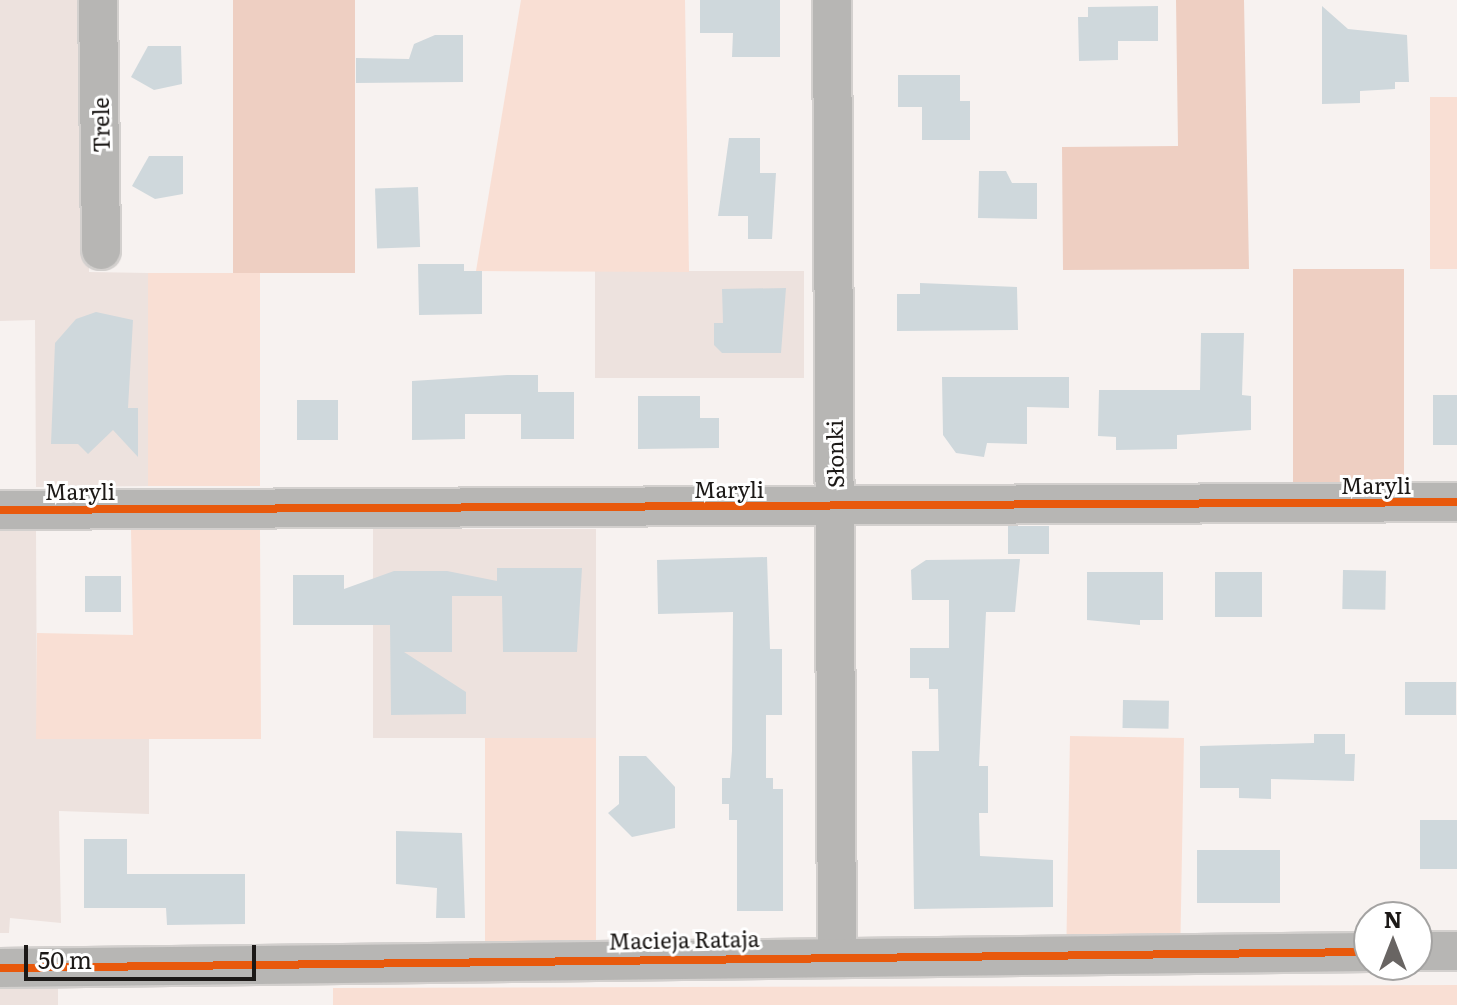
<!DOCTYPE html>
<meta charset="utf-8">
<style>
body{margin:0}
#map{position:relative;width:1457px;height:1005px;overflow:hidden;background:#f7f2f0;font-family:Literata,serif}
div>[style]{position:absolute}
.built>*{inset:0;background:#ede2de;transform-origin:0 0}
.green>*{inset:0;background:#f9dfd4;transform-origin:0 0}
.forest>*{inset:0;background:#eecfc2;transform-origin:0 0}
.building>*{inset:0;background:#cfd8dc;transform-origin:0 0}
.roads{filter:drop-shadow(2px 0 #d3d0ce) drop-shadow(-2px 0 #d3d0ce) drop-shadow(0 2px #d3d0ce) drop-shadow(0 -2px #d3d0ce)}
.minor>*{height:38px;margin:-19px;padding:0 19px;transform-origin:19px;border-radius:19px;background:#b7b6b4}
.cycleway>*{height:8px;margin:-4px;padding:0 4px;transform-origin:4px;border-radius:4px;background:#e8590c}
span{translate:-50% -50%;white-space:nowrap;text-align:center;line-height:1.15;-webkit-text-stroke:6px #fff;paint-order:stroke}
.street-label{font-size:22px;color:#1c1917}
.north{position:absolute;left:1353px;top:901px;width:80px;height:80px;box-sizing:border-box;background:#fff;border:2px solid #a4a3a2;border-radius:50%;rotate:0deg;font-size:22px;font-weight:700;line-height:32px;text-align:center;color:#1c1917}
.north::after{content:'';display:block;margin:auto;width:28px;height:36px;background:#696563;clip-path:polygon(50% 0,100% 100%,50% 72%,0 100%)}
.scale{position:absolute;left:24px;top:945px;width:232px;height:36px;box-sizing:border-box;border:4px solid #1c1917;border-top:0;padding-left:10px;font-size:24px;line-height:28px;white-space:nowrap;color:#1c1917;-webkit-text-stroke:6px #fff;paint-order:stroke}
</style>
<div id="map">
<div class="built">
<i style="clip-path:polygon(0 0,87px 0,89px 272px,148px 273px,148px 486px,36px 487px,35px 320px,0 321px)"></i>
<i style="left:595px;top:271px;width:209px;height:107px"></i>
<i style="clip-path:polygon(36px 529px,37px 738px,149px 739px,149px 814px,59px 811px,61px 923px,10px 918px,9px 933px,0 933px,0 530px)"></i>
<i style="left:373px;top:529px;width:223px;height:209px"></i>
<i style="left:58px;top:983px;width:22px;height:58px;rotate:90deg"></i>
</div>
<div class="green">
<i style="clip-path:polygon(521px 0,685px 0,689px 272px,476px 271px)"></i>
<i style="left:1430px;top:97px;width:27px;height:172px"></i>
<i style="left:148px;top:273px;width:112px;height:213px"></i>
<i style="clip-path:polygon(260px 529px,261px 739px,36px 739px,37px 633px,133px 635px,131px 530px)"></i>
<i style="left:1070px;top:736px;width:114px;height:209px;rotate:1deg"></i>
<i style="left:596px;top:738px;width:209px;height:111px;rotate:90deg"></i>
<i style="clip-path:polygon(1457px 985px,1457px 1005px,333px 1005px,333px 988px)"></i>
</div>
<div class="forest">
<i style="left:233px;top:0;width:122px;height:273px"></i>
<i style="clip-path:polygon(1176px 0,1244px 0,1249px 269px,1063px 270px,1062px 147px,1178px 146px)"></i>
<i style="left:1404px;top:269px;width:214px;height:111px;rotate:90deg"></i>
</div>
<div class="building">
<i style="clip-path:polygon(700px 0,780px 0,780px 57px,732px 57px,733px 33px,700px 33px)"></i>
<i style="clip-path:polygon(1158px 6px,1158px 41px,1118px 41px,1118px 60px,1079px 61px,1078px 17px,1088px 17px,1088px 7px)"></i>
<i style="clip-path:polygon(1322px 6px,1348px 29px,1407px 35px,1409px 82px,1395px 82px,1395px 89px,1360px 91px,1360px 103px,1322px 104px)"></i>
<i style="clip-path:polygon(435px 35px,463px 35px,463px 82px,356px 83px,356px 58px,409px 59px,414px 44px)"></i>
<i style="clip-path:polygon(148px 46px,181px 46px,182px 84px,154px 90px,131px 77px)"></i>
<i style="clip-path:polygon(898px 75px,960px 75px,960px 101px,970px 101px,970px 140px,922px 140px,922px 107px,898px 107px)"></i>
<i style="clip-path:polygon(729px 138px,760px 138px,760px 173px,776px 173px,772px 239px,748px 239px,748px 216px,718px 216px)"></i>
<i style="clip-path:polygon(149px 156px,183px 156px,183px 194px,155px 199px,132px 186px)"></i>
<i style="clip-path:polygon(979px 171px,1006px 171px,1012px 183px,1037px 183px,1037px 219px,978px 218px)"></i>
<i style="left:418px;top:187px;width:60px;height:43px;rotate:88deg"></i>
<i style="clip-path:polygon(418px 264px,464px 264px,464px 271px,482px 271px,482px 314px,419px 315px)"></i>
<i style="clip-path:polygon(920px 283px,1017px 287px,1018px 330px,897px 331px,897px 294px,920px 294px)"></i>
<i style="clip-path:polygon(786px 288px,781px 353px,722px 353px,714px 345px,714px 323px,723px 323px,722px 289px)"></i>
<i style="clip-path:polygon(96px 312px,133px 320px,128px 408px,138px 408px,138px 457px,113px 430px,88px 454px,78px 444px,51px 444px,55px 343px,76px 319px)"></i>
<i style="clip-path:polygon(1201px 333px,1244px 333px,1242px 395px,1251px 396px,1251px 430px,1177px 435px,1177px 449px,1116px 450px,1116px 437px,1098px 436px,1099px 390px,1200px 390px)"></i>
<i style="clip-path:polygon(507px 375px,538px 375px,538px 392px,574px 392px,574px 439px,521px 439px,521px 414px,465px 414px,465px 439px,412px 440px,412px 381px)"></i>
<i style="clip-path:polygon(942px 377px,1069px 377px,1069px 408px,1027px 407px,1027px 444px,987px 443px,984px 457px,956px 453px,943px 435px)"></i>
<i style="left:1433px;top:395px;width:24px;height:50px"></i>
<i style="clip-path:polygon(638px 396px,700px 396px,700px 418px,719px 418px,719px 448px,638px 449px)"></i>
<i style="left:297px;top:400px;width:41px;height:40px"></i>
<i style="left:1008px;top:526px;width:41px;height:28px"></i>
<i style="clip-path:polygon(767px 557px,770px 649px,782px 649px,782px 715px,766px 715px,766px 778px,773px 778px,773px 789px,783px 789px,783px 911px,737px 911px,737px 820px,729px 820px,729px 804px,722px 804px,722px 778px,730px 778px,732px 751px,733px 612px,658px 614px,657px 560px)"></i>
<i style="clip-path:polygon(1020px 559px,1015px 612px,986px 612px,979px 766px,988px 766px,988px 813px,979px 813px,980px 856px,1053px 860px,1053px 907px,914px 909px,912px 751px,939px 751px,938px 689px,929px 689px,929px 678px,910px 678px,910px 648px,949px 648px,949px 600px,912px 600px,911px 570px,926px 560px)"></i>
<i style="clip-path:polygon(497px 568px,582px 568px,577px 652px,503px 652px,502px 596px,452px 596px,452px 652px,404px 652px,466px 692px,466px 714px,391px 715px,390px 625px,293px 625px,293px 575px,344px 575px,344px 589px,394px 571px,447px 571px,497px 581px)"></i>
<i style="left:1343px;top:570px;width:43px;height:39px;rotate:1deg"></i>
<i style="clip-path:polygon(1087px 572px,1163px 572px,1163px 620px,1140px 620px,1140px 625px,1087px 620px)"></i>
<i style="left:1215px;top:572px;width:47px;height:45px"></i>
<i style="left:85px;top:576px;width:36px;height:36px"></i>
<i style="left:1456px;top:682px;width:33px;height:51px;rotate:90deg"></i>
<i style="left:1123px;top:700px;width:46px;height:28px;rotate:1deg"></i>
<i style="clip-path:polygon(1314px 734px,1345px 734px,1345px 754px,1355px 754px,1354px 781px,1271px 779px,1271px 799px,1239px 798px,1239px 788px,1200px 788px,1200px 746px,1314px 743px)"></i>
<i style="clip-path:polygon(619px 756px,646px 756px,675px 787px,675px 828px,632px 837px,608px 813px,619px 804px)"></i>
<i style="left:1420px;top:820px;width:37px;height:49px"></i>
<i style="clip-path:polygon(396px 831px,462px 833px,465px 918px,436px 918px,437px 888px,396px 884px)"></i>
<i style="clip-path:polygon(84px 839px,127px 839px,127px 874px,245px 874px,245px 924px,167px 925px,166px 908px,84px 908px)"></i>
<i style="left:1280px;top:850px;width:53px;height:83px;rotate:90deg"></i>
</div>
<div class="roads">
<div class="minor">
<i style="left:98px;top:0;width:250px;rotate:89.3deg"></i>
<i style="left:832px;top:0;width:955px;rotate:89.7deg"></i>
<i style="left:0;top:510px;width:1457px;rotate:-0.31deg"></i>
<i style="left:1417px;top:951px;width:40px"></i>
<i style="left:0;top:968px;width:1369px;rotate:-0.67deg"></i>
</div>
</div>
<div class="cycleway">
<i style="left:0;top:510px;width:1457px;rotate:-0.31deg"></i>
<i style="left:0;top:968px;width:1369px;rotate:-0.67deg"></i>
</div>
<div class="street-label">
<span style="left:100px;top:125px;rotate:-91deg">Trele</span>
<span style="left:834px;top:454px;rotate:-91deg">Słonki</span>
<span style="left:1376px;top:485px">Maryli</span>
<span style="left:729px;top:489px">Maryli</span>
<span style="left:80px;top:491px">Maryli</span>
<span style="left:684px;top:939px;rotate:-1deg">Macieja Rataja</span>
</div>
<div class="north">N</div>
<div class="scale">50 m</div>
</div>
